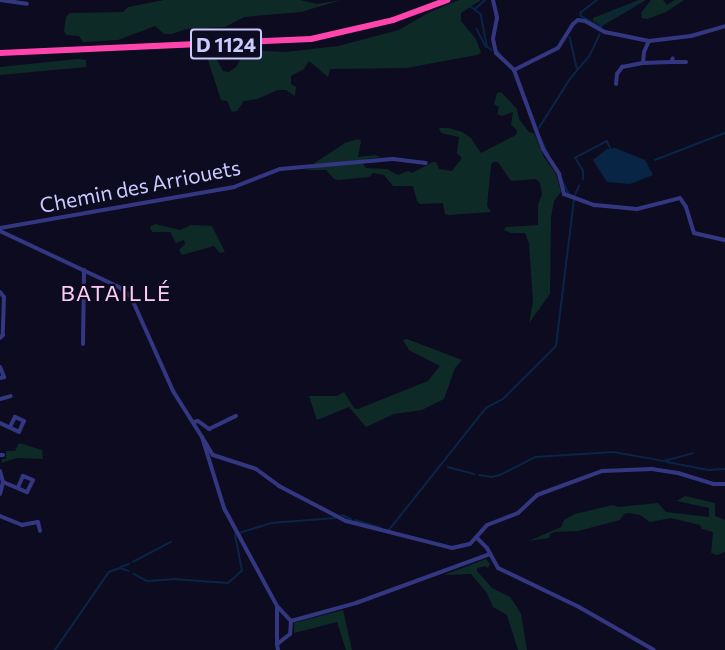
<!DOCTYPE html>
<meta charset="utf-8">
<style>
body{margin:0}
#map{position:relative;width:725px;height:650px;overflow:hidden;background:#0d0b20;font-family:Commissioner,sans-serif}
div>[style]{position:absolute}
.green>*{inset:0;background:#0e2a26}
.water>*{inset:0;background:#092546}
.stream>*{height:1.5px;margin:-0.75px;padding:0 0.75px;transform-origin:0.75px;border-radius:0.75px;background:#092546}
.minor>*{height:4px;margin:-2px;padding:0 2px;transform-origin:2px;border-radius:2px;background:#333781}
.highway>*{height:6px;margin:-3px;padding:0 3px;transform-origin:3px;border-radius:3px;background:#ff45ad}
span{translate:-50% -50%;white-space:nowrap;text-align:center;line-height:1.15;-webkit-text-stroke:4.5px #0d0b20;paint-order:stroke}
.shield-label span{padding:2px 4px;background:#0d0b20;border:2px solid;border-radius:4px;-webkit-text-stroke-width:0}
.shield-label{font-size:20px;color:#cbcaff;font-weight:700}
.street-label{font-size:21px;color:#cbcaff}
.neighbourhood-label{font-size:22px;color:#ffccf1;letter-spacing:1.5px}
</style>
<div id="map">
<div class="green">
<i style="clip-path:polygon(164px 0,300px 0,317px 4px,341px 0,301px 12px,244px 17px,225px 27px,186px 29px,172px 34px,164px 34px,155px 26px,118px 40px,83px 42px,79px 36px,66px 35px,64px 31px,66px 17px,70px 13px,123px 12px,128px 7px)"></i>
<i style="clip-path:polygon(459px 0,481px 0,461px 13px,461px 21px,476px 39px,481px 53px,477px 55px,406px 68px,330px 69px,328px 77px,309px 61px,304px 69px,291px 76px,291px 84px,296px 87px,295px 96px,286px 90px,278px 90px,257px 99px,244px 101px,237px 111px,232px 112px,227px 101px,221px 100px,206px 54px,214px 54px,223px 71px,229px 72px,236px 67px,244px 52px,250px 50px,286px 52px,338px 46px,399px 30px,428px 13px)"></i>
<i style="clip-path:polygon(639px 0,646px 0,602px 26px,593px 21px,593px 18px)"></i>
<i style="clip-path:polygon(651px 0,663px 0,667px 5px,675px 0,684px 0,666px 12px,647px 19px,642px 18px,641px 13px)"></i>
<i style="clip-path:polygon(78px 59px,86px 60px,86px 67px,0 75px,0 67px)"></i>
<i style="clip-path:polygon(501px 92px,517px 109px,519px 119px,529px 132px,534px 133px,544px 157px,556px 174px,561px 192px,554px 201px,551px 217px,550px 294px,529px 323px,533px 302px,529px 243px,525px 233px,511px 233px,504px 230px,506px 227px,538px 225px,538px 205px,542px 194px,540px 183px,536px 179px,511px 181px,498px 162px,493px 162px,491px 165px,487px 206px,491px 212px,449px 215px,445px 214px,443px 203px,420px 204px,417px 201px,413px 186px,393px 186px,384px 175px,373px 173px,369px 177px,338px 180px,334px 179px,326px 170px,305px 170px,312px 168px,313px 164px,345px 143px,358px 139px,361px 141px,358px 157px,375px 155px,381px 157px,367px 159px,363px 164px,366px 168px,387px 169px,398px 175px,408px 171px,412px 173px,433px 162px,436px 162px,439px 169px,452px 171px,462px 158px,457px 153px,459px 137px,441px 133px,439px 128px,449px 128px,462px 132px,471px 138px,481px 153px,516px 135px,517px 130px,511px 125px,513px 112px,502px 116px,497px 114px,499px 107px,494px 104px,497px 93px)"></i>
<i style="clip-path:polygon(155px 224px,180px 230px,191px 225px,212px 226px,225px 252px,220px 253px,214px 246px,182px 255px,179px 250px,185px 244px,184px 240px,176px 243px,170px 232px,152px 232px,150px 227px)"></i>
<i style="clip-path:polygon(407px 339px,462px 360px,455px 368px,444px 399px,422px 410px,394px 414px,366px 427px,349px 407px,317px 420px,309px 396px,337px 396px,344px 392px,354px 408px,358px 409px,428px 381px,440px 366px,409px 350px,403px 340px)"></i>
<i style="clip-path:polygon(19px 443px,42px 450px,43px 459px,17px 458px,1px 463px,2px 459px,6px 459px,6px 451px,15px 451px)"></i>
<i style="clip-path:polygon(685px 496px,715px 503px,715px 516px,725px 520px,725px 552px,717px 555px,711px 553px,713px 532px,702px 529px,700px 525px,671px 518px,650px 522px,640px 515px,629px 513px,624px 514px,620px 520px,578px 531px,555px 532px,550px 534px,549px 538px,529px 541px,561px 527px,564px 520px,575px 514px,613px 505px,618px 507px,658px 503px,666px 512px,709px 517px,709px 508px,677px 501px)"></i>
<i style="clip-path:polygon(486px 559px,490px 564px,488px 568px,485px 566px,477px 568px,477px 571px,492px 588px,510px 597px,515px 604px,521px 614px,527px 650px,518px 650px,507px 615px,493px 607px,487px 593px,471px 574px,444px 575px)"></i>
<i style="clip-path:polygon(343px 610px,352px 650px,346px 650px,337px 622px,294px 633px,294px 623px)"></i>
</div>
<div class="water">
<i style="clip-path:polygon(615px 148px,645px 160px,653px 175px,630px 184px,607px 182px,593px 160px,607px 149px)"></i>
</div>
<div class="stream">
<i style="left:598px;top:0;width:21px;rotate:143deg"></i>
<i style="left:581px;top:13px;width:3px;rotate:90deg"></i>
<i style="left:581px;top:16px;width:23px;rotate:29deg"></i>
<i style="left:601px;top:27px;width:5px;rotate:-90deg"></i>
<i style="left:601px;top:22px;width:6px;rotate:-39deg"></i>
<i style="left:606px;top:18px;width:35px;rotate:-25deg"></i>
<i style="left:470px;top:6px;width:14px;rotate:36deg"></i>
<i style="left:481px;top:14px;width:33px;rotate:79deg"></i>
<i style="left:487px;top:46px;width:6px;rotate:39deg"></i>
<i style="left:475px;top:9px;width:13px;rotate:-42deg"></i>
<i style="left:477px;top:29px;width:20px;rotate:63deg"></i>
<i style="left:570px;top:37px;width:32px;rotate:77deg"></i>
<i style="left:498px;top:51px;width:9px;rotate:54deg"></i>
<i style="left:524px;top:93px;width:44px;rotate:69.9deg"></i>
<i style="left:539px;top:128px;width:58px;rotate:-57.7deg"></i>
<i style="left:570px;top:79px;width:31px;rotate:-50deg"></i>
<i style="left:590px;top:55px;width:23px;rotate:-65deg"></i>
<i style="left:541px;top:138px;width:19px;rotate:65deg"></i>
<i style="left:655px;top:160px;width:75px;rotate:-21.1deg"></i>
<i style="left:553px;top:162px;width:35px;rotate:63deg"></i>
<i style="left:583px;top:180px;width:9px;rotate:-90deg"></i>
<i style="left:583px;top:171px;width:15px;rotate:-122deg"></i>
<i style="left:575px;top:158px;width:36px;rotate:-28deg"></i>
<i style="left:607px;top:141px;width:7px;rotate:63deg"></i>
<i style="left:575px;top:195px;width:10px;rotate:-66deg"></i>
<i style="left:667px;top:462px;width:42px;rotate:11deg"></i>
<i style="left:708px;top:470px;width:17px;rotate:-3deg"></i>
<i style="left:448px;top:467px;width:27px;rotate:15deg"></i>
<i style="left:479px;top:475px;width:13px;rotate:9deg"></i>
<i style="left:492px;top:477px;width:8px;rotate:-14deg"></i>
<i style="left:500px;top:475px;width:39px;rotate:-27deg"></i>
<i style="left:535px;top:457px;width:79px;rotate:-3.6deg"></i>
<i style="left:614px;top:452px;width:51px;rotate:10.2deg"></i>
<i style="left:664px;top:461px;width:30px;rotate:-15deg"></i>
<i style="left:342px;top:515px;width:10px;rotate:24deg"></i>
<i style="left:355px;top:520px;width:27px;rotate:17deg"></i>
<i style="left:389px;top:530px;width:156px;rotate:-51.5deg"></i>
<i style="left:486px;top:408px;width:19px;rotate:-28deg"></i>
<i style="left:503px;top:399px;width:75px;rotate:-45deg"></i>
<i style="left:556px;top:346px;width:147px;rotate:-83deg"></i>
<i style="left:239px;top:533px;width:34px;rotate:-17deg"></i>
<i style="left:271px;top:523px;width:64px;rotate:-4.5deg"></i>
<i style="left:133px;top:562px;width:43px;rotate:-27.8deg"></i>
<i style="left:121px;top:567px;width:9px;rotate:-21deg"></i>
<i style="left:134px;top:574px;width:15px;rotate:28deg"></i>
<i style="left:147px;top:581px;width:26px;rotate:-4deg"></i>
<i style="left:173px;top:579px;width:55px;rotate:4.2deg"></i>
<i style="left:228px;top:583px;width:18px;rotate:-41deg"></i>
<i style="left:242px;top:571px;width:37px;rotate:-101deg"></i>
<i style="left:55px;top:650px;width:95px;rotate:-55.3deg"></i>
<i style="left:109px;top:572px;width:12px;rotate:-20deg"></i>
<i style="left:120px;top:568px;width:9px;rotate:18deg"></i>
</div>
<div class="minor">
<i style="left:0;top:0;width:27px;rotate:8deg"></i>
<i style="left:493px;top:0;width:18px;rotate:77deg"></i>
<i style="left:497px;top:18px;width:21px;rotate:101deg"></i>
<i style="left:493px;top:39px;width:14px;rotate:78deg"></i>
<i style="left:496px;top:53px;width:25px;rotate:43deg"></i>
<i style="left:514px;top:70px;width:84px;rotate:69.8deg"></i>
<i style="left:543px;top:149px;width:30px;rotate:57deg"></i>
<i style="left:559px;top:174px;width:21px;rotate:76deg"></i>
<i style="left:564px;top:194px;width:33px;rotate:20deg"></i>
<i style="left:595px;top:205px;width:42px;rotate:5.4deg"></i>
<i style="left:637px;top:209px;width:44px;rotate:-14.3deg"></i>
<i style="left:680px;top:198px;width:11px;rotate:56deg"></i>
<i style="left:686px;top:207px;width:27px;rotate:73deg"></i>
<i style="left:694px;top:233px;width:32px;rotate:13deg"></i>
<i style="left:671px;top:62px;width:15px"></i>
<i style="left:643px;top:63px;width:28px;rotate:-2deg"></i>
<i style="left:671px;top:62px;width:4px;rotate:-63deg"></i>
<i style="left:514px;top:70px;width:49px;rotate:-26.6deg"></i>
<i style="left:558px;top:48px;width:28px;rotate:-58deg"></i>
<i style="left:573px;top:24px;width:6px;rotate:-39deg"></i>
<i style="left:578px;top:20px;width:7px;rotate:8deg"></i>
<i style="left:585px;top:21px;width:23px;rotate:29deg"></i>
<i style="left:605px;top:32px;width:45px;rotate:11.6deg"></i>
<i style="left:649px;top:41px;width:42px;rotate:-6.8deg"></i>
<i style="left:691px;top:36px;width:35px;rotate:-16deg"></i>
<i style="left:616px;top:84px;width:10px;rotate:-84deg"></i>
<i style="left:617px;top:74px;width:9px;rotate:-54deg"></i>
<i style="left:622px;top:67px;width:21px;rotate:-11deg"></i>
<i style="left:643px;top:63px;width:11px;rotate:-85deg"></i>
<i style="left:644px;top:52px;width:12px;rotate:-66deg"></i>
<i style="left:0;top:228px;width:238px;rotate:-9.9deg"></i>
<i style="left:234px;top:187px;width:49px;rotate:-21.4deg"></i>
<i style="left:280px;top:169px;width:113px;rotate:-5.1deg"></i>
<i style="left:393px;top:159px;width:33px;rotate:7deg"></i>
<i style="left:0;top:231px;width:132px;rotate:25.2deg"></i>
<i style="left:119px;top:287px;width:16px;rotate:40deg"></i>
<i style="left:131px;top:297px;width:103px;rotate:65.9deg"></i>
<i style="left:173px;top:391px;width:54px;rotate:57.8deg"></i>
<i style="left:202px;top:437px;width:74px;rotate:72.8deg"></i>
<i style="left:224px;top:508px;width:111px;rotate:61.6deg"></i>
<i style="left:277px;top:606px;width:21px;rotate:47deg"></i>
<i style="left:291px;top:621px;width:13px;rotate:94deg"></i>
<i style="left:290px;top:634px;width:16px;rotate:142deg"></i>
<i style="left:277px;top:644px;width:6px;rotate:81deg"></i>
<i style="left:0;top:292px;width:6px;rotate:51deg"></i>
<i style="left:4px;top:297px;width:38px;rotate:92deg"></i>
<i style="left:3px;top:335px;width:4px;rotate:135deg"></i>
<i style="left:83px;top:344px;width:74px;rotate:-89.2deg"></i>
<i style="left:0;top:367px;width:11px;rotate:68deg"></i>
<i style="left:4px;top:377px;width:4px;rotate:166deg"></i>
<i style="left:0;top:399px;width:11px;rotate:-15deg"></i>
<i style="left:194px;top:422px;width:4px;rotate:-14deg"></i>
<i style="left:198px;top:421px;width:14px;rotate:36deg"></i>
<i style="left:209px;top:429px;width:30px;rotate:-26deg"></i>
<i style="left:0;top:423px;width:21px;rotate:25deg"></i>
<i style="left:19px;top:432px;width:12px;rotate:-66deg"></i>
<i style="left:24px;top:421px;width:10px;rotate:-156deg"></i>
<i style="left:15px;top:417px;width:11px;rotate:117deg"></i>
<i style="left:202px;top:437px;width:21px;rotate:59deg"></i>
<i style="left:213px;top:455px;width:45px;rotate:18deg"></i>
<i style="left:256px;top:469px;width:29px;rotate:36deg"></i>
<i style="left:279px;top:486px;width:76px;rotate:27.6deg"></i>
<i style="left:346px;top:521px;width:109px;rotate:14.3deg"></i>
<i style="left:452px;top:548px;width:18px;rotate:-13deg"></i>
<i style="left:470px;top:544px;width:25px;rotate:-48deg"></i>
<i style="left:487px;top:525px;width:33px;rotate:-21deg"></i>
<i style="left:518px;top:513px;width:26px;rotate:-43deg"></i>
<i style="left:537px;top:495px;width:69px;rotate:-20.3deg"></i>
<i style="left:602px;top:471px;width:50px;rotate:-2.3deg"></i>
<i style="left:652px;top:469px;width:26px;rotate:9deg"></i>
<i style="left:678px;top:473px;width:37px;rotate:17deg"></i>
<i style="left:713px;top:484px;width:12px"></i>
<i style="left:0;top:455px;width:3px"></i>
<i style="left:0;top:471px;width:11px;rotate:75deg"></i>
<i style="left:3px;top:482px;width:12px;rotate:104deg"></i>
<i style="left:3px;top:482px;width:26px;rotate:23deg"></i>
<i style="left:27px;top:492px;width:13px;rotate:-63deg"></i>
<i style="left:33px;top:480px;width:11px;rotate:-158deg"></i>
<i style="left:23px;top:476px;width:12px;rotate:114deg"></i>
<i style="left:0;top:516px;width:24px;rotate:22deg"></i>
<i style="left:22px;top:525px;width:16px;rotate:-11deg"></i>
<i style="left:38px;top:522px;width:9px;rotate:77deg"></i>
<i style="left:477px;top:538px;width:14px;rotate:45deg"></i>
<i style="left:487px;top:548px;width:23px;rotate:61deg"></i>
<i style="left:498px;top:568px;width:90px;rotate:25.7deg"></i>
<i style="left:579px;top:607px;width:86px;rotate:29.8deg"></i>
<i style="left:277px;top:607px;width:37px;rotate:90deg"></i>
<i style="left:291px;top:621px;width:67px;rotate:-15.5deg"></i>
<i style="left:356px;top:603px;width:143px;rotate:-20.1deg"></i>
</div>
<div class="highway">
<i style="left:0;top:53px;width:311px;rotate:-2.6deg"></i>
<i style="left:311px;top:39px;width:84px;rotate:-13deg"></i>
<i style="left:393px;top:20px;width:58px;rotate:-20.3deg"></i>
</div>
<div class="shield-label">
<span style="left:226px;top:44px">D 1124</span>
</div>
<div class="street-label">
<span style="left:140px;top:186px;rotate:-11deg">Chemin des Arriouets</span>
</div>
<div class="neighbourhood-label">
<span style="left:116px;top:293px">BATAILLÉ</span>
</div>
</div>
